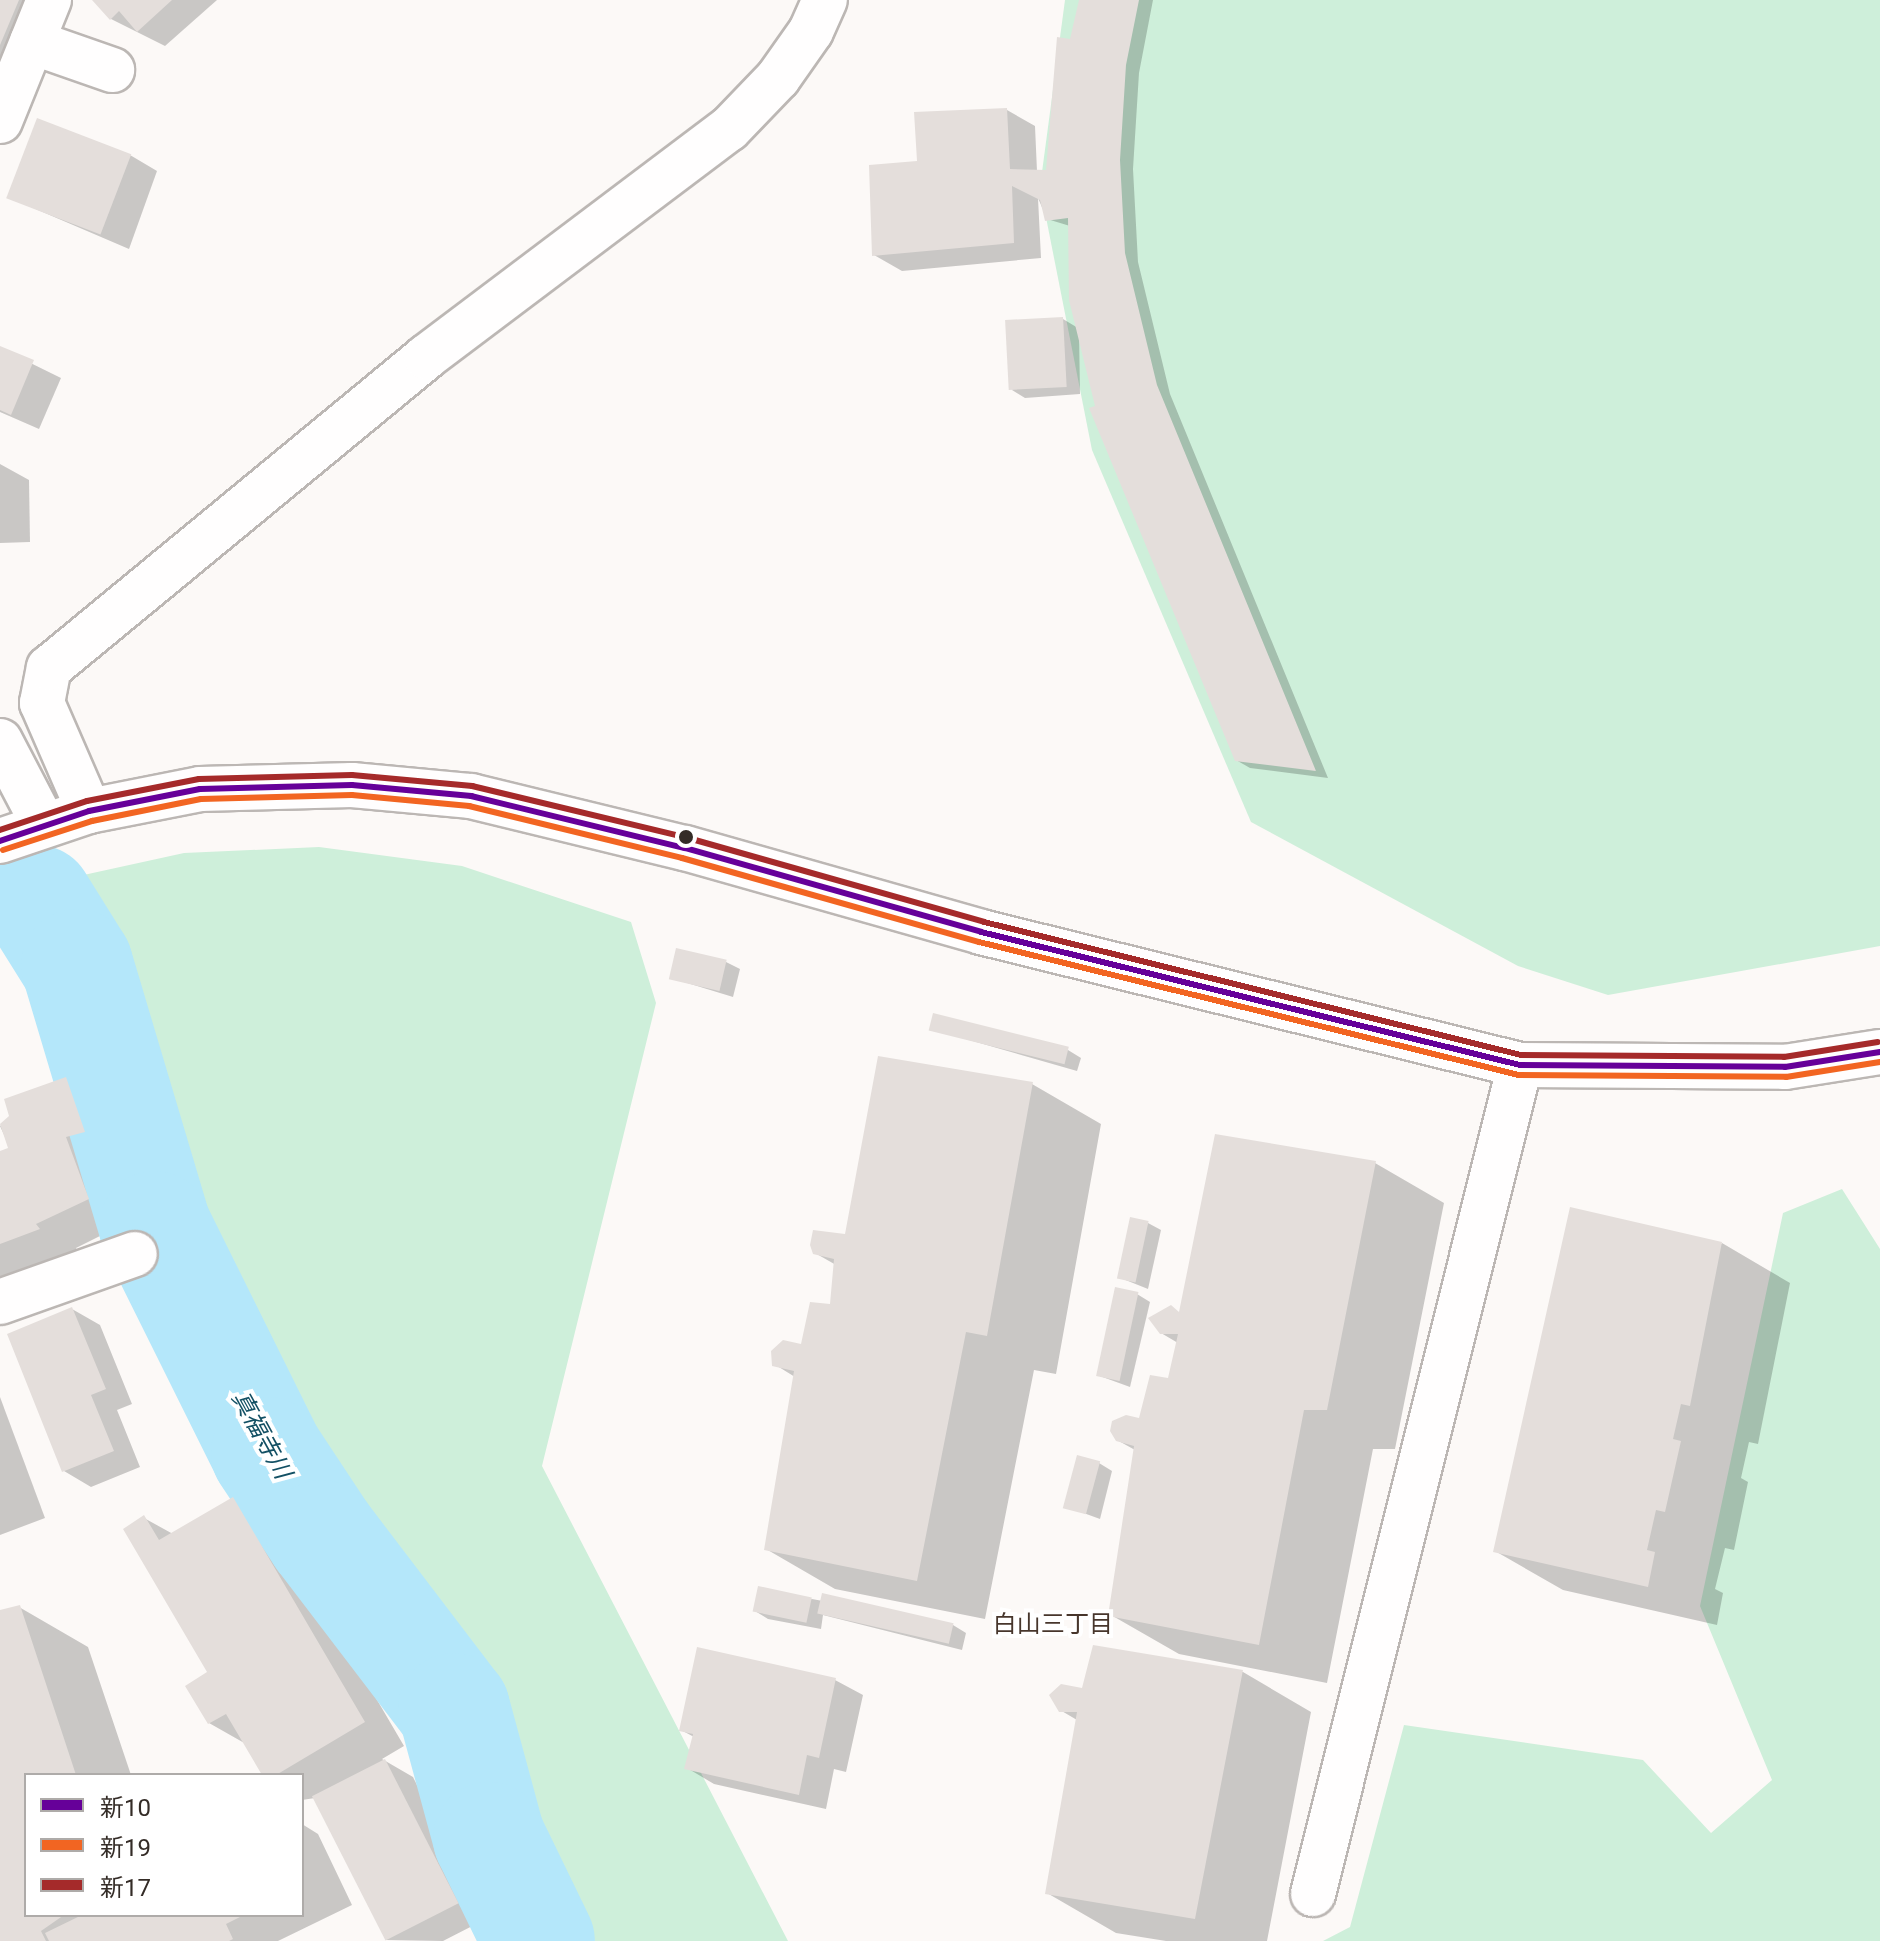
<!DOCTYPE html>
<meta charset="utf-8">
<style>
body{margin:0}
#map{position:relative;width:1880px;height:1941px;overflow:hidden;background:#fcf9f7;font-family:Roboto,"Noto Sans JP",sans-serif}
div>[style]{position:absolute}
.green>*{inset:0;background:#ceefda}
.shadow>*{inset:0;background:#0003}
.river>*{height:112px;margin:-56px;padding:0 56px;transform-origin:56px;border-radius:56px;background:#b4e7fa}
.building>*{inset:0;background:#e4dedb;transform-origin:0 0}
.roads{filter:drop-shadow(2px 0 #bcb7b4) drop-shadow(-2px 0 #bcb7b4) drop-shadow(0 2px #bcb7b4) drop-shadow(0 -2px #bcb7b4)}
.minor>*{height:44px;margin:-22px;padding:0 22px;transform-origin:22px;border-radius:22px;background:#fffefe}
.bus-1>*{height:6px;margin:-3px;padding:0 3px;transform-origin:3px;border-radius:3px;background:#609}
.bus-2>*{height:6px;margin:-3px;padding:0 3px;transform-origin:3px;border-radius:3px;background:#f26522}
.bus-3>*{height:6px;margin:-3px;padding:0 3px;transform-origin:3px;border-radius:3px;background:#a52a2a}
.dots>*{width:22px;height:22px;translate:-50% -50%;box-sizing:border-box;border:4px solid #fff;border-radius:50%}
span{translate:-50% -50%;white-space:nowrap;text-align:center;line-height:1.15;-webkit-text-stroke:8px #fff;paint-order:stroke}
.water-label{font-size:24px;color:#135064;font-style:italic}
.neighbourhood-label{font-size:24px;color:#47362c}
.legend{position:absolute;left:24px;top:1773px;width:280px;height:144px;box-sizing:border-box;background:#fff;border:2px solid #aeaba9;margin:0;padding:10px 14px;list-style:none;font-size:24px;color:#342c27}
.legend li{display:flex;align-items:center;gap:16px;height:40px}
.legend b{width:40px;border:2px solid #aeaba9}
</style>
<div id="map">
<div class="green">
<i style="clip-path:polygon(1065px 0,1880px 0,1880px 946px,1608px 995px,1518px 966px,1251px 822px,1092px 450px,1040px 187px)"></i>
<i style="clip-path:polygon(319px 847px,462px 866px,631px 922px,656px 1003px,542px 1466px,788px 1941px,562px 1941px,510px 1832px,458px 1684px,277px 1434px,172px 1218px,90px 954px,64px 907px,79px 876px,184px 853px)"></i>
<i style="clip-path:polygon(1842px 1189px,1880px 1249px,1880px 1941px,1323px 1941px,1350px 1927px,1404px 1725px,1643px 1760px,1711px 1833px,1772px 1780px,1700px 1606px,1783px 1213px)"></i>
</div>
<div class="shadow">
<i style="clip-path:polygon(0 0,53px 0,23px 70px,0 61px)"></i>
<i style="clip-path:polygon(95px 0,217px 0,165px 46px,111px 19px)"></i>
<i style="clip-path:polygon(1081px 0,1153px 0,1139px 73px,1133px 169px,1138px 262px,1170px 394px,1328px 778px,1250px 768px,1236px 760px,1097px 408px,1079px 331px,1080px 394px,1025px 398px,1012px 390px,1063px 319px,1078px 328px,1070px 226px,1047px 219px,1038px 198px,1041px 258px,902px 271px,874px 255px,919px 163px,1007px 110px,1035px 126px,1037px 171px,1048px 172px)"></i>
<i style="clip-path:polygon(130px 155px,157px 171px,129px 249px,10px 198px)"></i>
<i style="clip-path:polygon(0 348px,61px 378px,39px 429px,0 412px)"></i>
<i style="clip-path:polygon(0 464px,29px 480px,30px 542px,0 543px)"></i>
<i style="clip-path:polygon(726px 962px,740px 969px,733px 997px,671px 978px)"></i>
<i style="clip-path:polygon(931px 1029px,1068px 1050px,1081px 1058px,1077px 1071px)"></i>
<i style="clip-path:polygon(66px 1079px,106px 1102px,125px 1155px,105px 1160px,128px 1222px,76px 1248px,78px 1252px,0 1282px,0 1153px,11px 1150px,0 1126px)"></i>
<i style="clip-path:polygon(1032px 1084px,1101px 1124px,1056px 1374px,1034px 1370px,985px 1619px,835px 1589px,766px 1549px,795px 1377px,774px 1364px,802px 1347px,832px 1307px,836px 1265px,815px 1253px,847px 1236px)"></i>
<i style="clip-path:polygon(1375px 1163px,1444px 1203px,1395px 1449px,1373px 1449px,1327px 1683px,1179px 1654px,1111px 1615px,1135px 1450px,1117px 1440px,1141px 1421px,1169px 1380px,1178px 1343px,1161px 1333px)"></i>
<i style="clip-path:polygon(1148px 1223px,1161px 1230px,1148px 1289px,1118px 1277px)"></i>
<i style="clip-path:polygon(1722px 1243px,1790px 1283px,1758px 1444px,1749px 1442px,1741px 1478px,1748px 1482px,1734px 1550px,1725px 1548px,1715px 1589px,1723px 1593px,1717px 1625px,1563px 1590px,1495px 1551px)"></i>
<i style="clip-path:polygon(1137px 1294px,1150px 1302px,1130px 1387px,1097px 1375px)"></i>
<i style="clip-path:polygon(72px 1309px,100px 1325px,132px 1404px,117px 1410px,140px 1467px,91px 1487px,64px 1471px)"></i>
<i style="clip-path:polygon(0 1397px,45px 1518px,0 1535px)"></i>
<i style="clip-path:polygon(1099px 1463px,1112px 1471px,1100px 1519px,1067px 1507px)"></i>
<i style="clip-path:polygon(233px 1499px,273px 1522px,404px 1746px,382px 1759px,413px 1777px,484px 1920px,443px 1941px,386px 1940px,315px 1798px,302px 1800px,302px 1775px,264px 1775px,246px 1744px,209px 1723px,210px 1673px,144px 1518px,173px 1534px)"></i>
<i style="clip-path:polygon(812px 1599px,953px 1625px,966px 1633px,962px 1650px,823px 1615px,821px 1629px,768px 1619px,755px 1611px)"></i>
<i style="clip-path:polygon(19px 1607px,88px 1647px,131px 1775px,26px 1775px,26px 1915px,302px 1915px,302px 1824px,318px 1834px,352px 1905px,278px 1941px,0 1941px,0 1612px)"></i>
<i style="clip-path:polygon(1095px 1647px,1243px 1672px,1311px 1712px,1267px 1941px,1166px 1941px,1116px 1933px,1047px 1893px,1077px 1720px,1060px 1710px,1084px 1691px)"></i>
<i style="clip-path:polygon(835px 1680px,863px 1695px,846px 1772px,834px 1769px,826px 1809px,714px 1784px,687px 1768px,694px 1737px,681px 1730px)"></i>
</div>
<div class="river">
<i style="left:37px;top:901px;width:75px;rotate:58deg"></i>
<i style="left:77px;top:965px;width:273px;rotate:73.4deg"></i>
<i style="left:155px;top:1227px;width:252px;rotate:63.6deg"></i>
<i style="left:267px;top:1453px;width:100px;rotate:56.5deg"></i>
<i style="left:322px;top:1536px;width:218px;rotate:52.7deg"></i>
<i style="left:454px;top:1709px;width:134px;rotate:74.8deg"></i>
<i style="left:489px;top:1838px;width:114px;rotate:64.1deg"></i>
</div>
<div class="building">
<i style="clip-path:polygon(0 0,19px 0,0 45px)"></i>
<i style="clip-path:polygon(92px 0,172px 0,137px 32px,119px 11px,110px 20px)"></i>
<i style="clip-path:polygon(1079px 0,1139px 0,1126px 65px,1120px 160px,1125px 253px,1157px 385px,1316px 771px,1235px 761px,1089px 408px,1095px 406px,1069px 300px,1068px 218px,1045px 221px,1040px 200px,1012px 186px,1014px 243px,872px 256px,869px 165px,917px 161px,914px 112px,1007px 108px,1010px 169px,1046px 170px,1057px 37px,1070px 39px)"></i>
<i style="left:37px;top:118px;width:101px;height:86px;rotate:21deg"></i>
<i style="left:1063px;top:317px;width:70px;height:58px;rotate:87deg"></i>
<i style="clip-path:polygon(0 346px,34px 360px,11px 415px,0 410px)"></i>
<i style="left:676px;top:948px;width:52px;height:32px;rotate:13deg"></i>
<i style="left:933px;top:1013px;width:140px;height:18px;rotate:14deg"></i>
<i style="clip-path:polygon(878px 1056px,1033px 1082px,987px 1336px,966px 1332px,917px 1581px,764px 1550px,794px 1371px,772px 1366px,771px 1351px,783px 1340px,801px 1344px,810px 1302px,830px 1304px,834px 1259px,813px 1254px,810px 1245px,813px 1230px,845px 1234px)"></i>
<i style="clip-path:polygon(66px 1077px,85px 1132px,66px 1137px,89px 1199px,36px 1224px,40px 1229px,0 1244px,0 1151px,8px 1148px,0 1124px,9px 1116px,4px 1099px)"></i>
<i style="clip-path:polygon(1215px 1134px,1376px 1161px,1327px 1410px,1304px 1410px,1259px 1645px,1108px 1616px,1134px 1446px,1116px 1441px,1110px 1431px,1112px 1421px,1126px 1415px,1139px 1418px,1150px 1375px,1168px 1378px,1178px 1334px,1160px 1334px,1148px 1318px,1171px 1305px,1179px 1312px)"></i>
<i style="clip-path:polygon(1570px 1207px,1722px 1242px,1690px 1406px,1681px 1404px,1673px 1439px,1681px 1441px,1665px 1512px,1656px 1510px,1647px 1550px,1655px 1552px,1648px 1587px,1493px 1552px)"></i>
<i style="left:1130px;top:1217px;width:19px;height:63px;rotate:12deg"></i>
<i style="left:1115px;top:1287px;width:24px;height:91px;rotate:12deg"></i>
<i style="clip-path:polygon(72px 1307px,106px 1389px,91px 1395px,114px 1451px,62px 1472px,7px 1334px)"></i>
<i style="left:1077px;top:1455px;width:24px;height:55px;rotate:15deg"></i>
<i style="clip-path:polygon(233px 1497px,365px 1722px,276px 1775px,262px 1775px,226px 1714px,208px 1724px,185px 1686px,207px 1672px,123px 1529px,144px 1515px,159px 1540px)"></i>
<i style="left:758px;top:1586px;width:55px;height:26px;rotate:12deg"></i>
<i style="left:822px;top:1593px;width:135px;height:21px;rotate:13deg"></i>
<i style="clip-path:polygon(20px 1605px,76px 1775px,26px 1775px,26px 1915px,64px 1915px,41px 1931px,46px 1941px,0 1941px,0 1610px)"></i>
<i style="clip-path:polygon(1093px 1645px,1243px 1670px,1195px 1919px,1045px 1894px,1077px 1712px,1059px 1712px,1049px 1695px,1061px 1684px,1082px 1688px)"></i>
<i style="clip-path:polygon(697px 1647px,836px 1678px,819px 1758px,807px 1755px,799px 1795px,684px 1769px,693px 1734px,679px 1731px)"></i>
<i style="left:385px;top:1759px;width:162px;height:82px;rotate:63deg"></i>
<i style="clip-path:polygon(82px 1915px,244px 1915px,226px 1924px,233px 1939px,229px 1941px,49px 1941px,45px 1933px)"></i>
</div>
<div class="roads">
<div class="minor">
<i style="left:32px;top:42px;width:85px;rotate:19.3deg"></i>
<i style="left:0;top:121px;width:131px;rotate:-68deg"></i>
<i style="left:0;top:741px;width:95px;rotate:62.4deg"></i>
<i style="left:89px;top:811px;width:118px;rotate:-113.5deg"></i>
<i style="left:42px;top:703px;width:36px;rotate:-79deg"></i>
<i style="left:49px;top:668px;width:489px;rotate:-39.5deg"></i>
<i style="left:426px;top:357px;width:379px;rotate:-37deg"></i>
<i style="left:729px;top:129px;width:71px;rotate:-46.1deg"></i>
<i style="left:778px;top:78px;width:57px;rotate:-54.9deg"></i>
<i style="left:811px;top:31px;width:34px;rotate:-66deg"></i>
<i style="left:0;top:841px;width:94px;rotate:-18.6deg"></i>
<i style="left:89px;top:811px;width:113px;rotate:-11.2deg"></i>
<i style="left:200px;top:789px;width:152px;rotate:-1.5deg"></i>
<i style="left:352px;top:785px;width:120px;rotate:5.3deg"></i>
<i style="left:471px;top:796px;width:220px;rotate:13.7deg"></i>
<i style="left:685px;top:848px;width:308px;rotate:15.8deg"></i>
<i style="left:981px;top:932px;width:555px;rotate:13.86deg"></i>
<i style="left:1520px;top:1065px;width:265px;rotate:0.4deg"></i>
<i style="left:1785px;top:1067px;width:96px;rotate:-9deg"></i>
<i style="left:0;top:1302px;width:143px;rotate:-19.6deg"></i>
<i style="left:1313px;top:1894px;width:854px;rotate:-75.98deg"></i>
</div>
</div>
<div class="bus-1">
<i style="left:0;top:841px;width:94px;rotate:-18.6deg"></i>
<i style="left:89px;top:811px;width:113px;rotate:-11.2deg"></i>
<i style="left:200px;top:789px;width:152px;rotate:-1.5deg"></i>
<i style="left:352px;top:785px;width:120px;rotate:5.3deg"></i>
<i style="left:471px;top:796px;width:220px;rotate:13.7deg"></i>
<i style="left:685px;top:848px;width:308px;rotate:15.8deg"></i>
<i style="left:981px;top:932px;width:555px;rotate:13.86deg"></i>
<i style="left:1520px;top:1065px;width:265px;rotate:0.4deg"></i>
<i style="left:1785px;top:1067px;width:96px;rotate:-9deg"></i>
</div>
<div class="bus-2">
<i style="left:3px;top:850px;width:94px;rotate:-18deg"></i>
<i style="left:92px;top:821px;width:111px;rotate:-11.4deg"></i>
<i style="left:201px;top:799px;width:151px;rotate:-1.5deg"></i>
<i style="left:352px;top:795px;width:118px;rotate:5.4deg"></i>
<i style="left:469px;top:806px;width:219px;rotate:13.7deg"></i>
<i style="left:682px;top:858px;width:309px;rotate:15.8deg"></i>
<i style="left:979px;top:942px;width:556px;rotate:13.84deg"></i>
<i style="left:1519px;top:1075px;width:267px;rotate:0.4deg"></i>
<i style="left:1786px;top:1077px;width:95px;rotate:-9.1deg"></i>
</div>
<div class="bus-3">
<i style="left:0;top:830px;width:92px;rotate:-18.4deg"></i>
<i style="left:87px;top:801px;width:114px;rotate:-11.1deg"></i>
<i style="left:199px;top:779px;width:153px;rotate:-1.5deg"></i>
<i style="left:352px;top:775px;width:121px;rotate:5.2deg"></i>
<i style="left:472px;top:786px;width:222px;rotate:13.5deg"></i>
<i style="left:688px;top:838px;width:308px;rotate:15.8deg"></i>
<i style="left:984px;top:922px;width:553px;rotate:13.91deg"></i>
<i style="left:1521px;top:1055px;width:263px;rotate:0.4deg"></i>
<i style="left:1784px;top:1057px;width:95px;rotate:-9.1deg"></i>
</div>
<div class="dots">
<i style="left:686px;top:837px;background:#342c27"></i>
</div>
<div class="water-label">
<span style="left:261px;top:1435px;rotate:61deg">真福寺川</span>
</div>
<div class="neighbourhood-label">
<span style="left:1053px;top:1625px">白山三丁目</span>
</div>
<ul class="legend">
<li><b style="height:10px;background:#609"></b>新10</li>
<li><b style="height:10px;background:#f26522"></b>新19</li>
<li><b style="height:10px;background:#a52a2a"></b>新17</li>
</ul>
</div>
